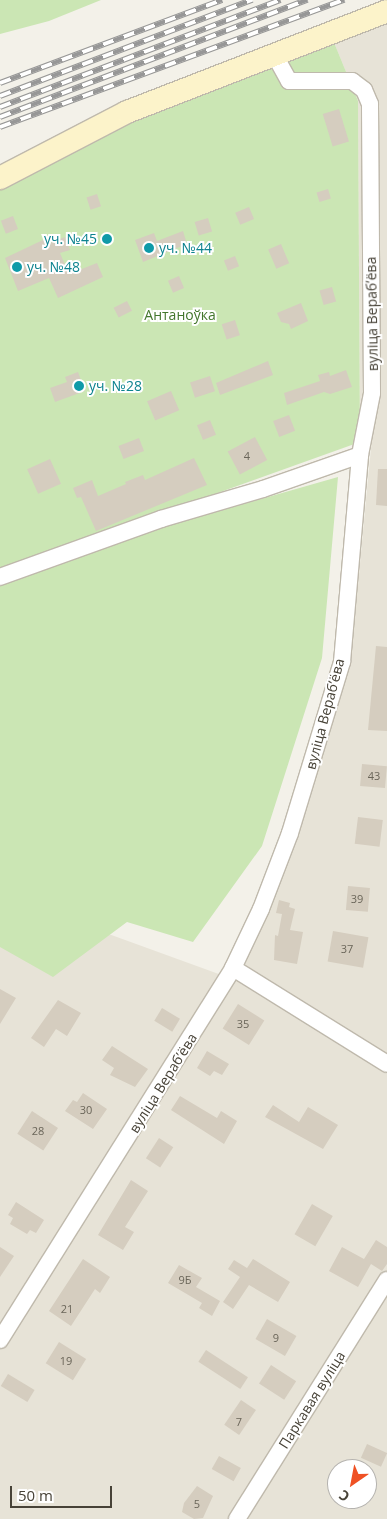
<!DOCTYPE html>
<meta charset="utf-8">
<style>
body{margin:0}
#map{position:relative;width:387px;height:1519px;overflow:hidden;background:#f3f1e9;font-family:"Open Sans",sans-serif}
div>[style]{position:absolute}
.residential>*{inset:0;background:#e7e3d7}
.green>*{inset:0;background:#cbe6b4}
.building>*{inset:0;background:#d5cdbf;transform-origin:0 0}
.roads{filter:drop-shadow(1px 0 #bfb9ac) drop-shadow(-1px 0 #bfb9ac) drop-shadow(0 1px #bfb9ac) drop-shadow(0 -1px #bfb9ac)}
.street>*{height:16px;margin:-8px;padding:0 8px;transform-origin:8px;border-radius:8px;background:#fff}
.secondary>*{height:22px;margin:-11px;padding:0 11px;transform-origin:11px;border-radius:11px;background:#fcf3ca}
.rail>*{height:5.5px;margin-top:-2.75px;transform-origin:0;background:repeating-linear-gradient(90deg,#fff 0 11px,#979797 0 22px);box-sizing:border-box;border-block:1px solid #979797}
.dots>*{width:14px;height:14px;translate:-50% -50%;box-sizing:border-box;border:2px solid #fff;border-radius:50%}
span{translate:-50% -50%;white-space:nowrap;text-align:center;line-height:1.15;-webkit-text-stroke:4px #fff;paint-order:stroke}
.number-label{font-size:11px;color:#6a6559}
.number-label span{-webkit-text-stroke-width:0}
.culture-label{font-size:14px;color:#0d838f}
.right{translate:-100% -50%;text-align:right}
.left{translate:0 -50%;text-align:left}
.street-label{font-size:14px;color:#474237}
.park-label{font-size:14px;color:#43762d}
.north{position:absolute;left:327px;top:1459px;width:50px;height:50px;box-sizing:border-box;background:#fff;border:1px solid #b5b3af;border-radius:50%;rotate:213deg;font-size:14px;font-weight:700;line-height:20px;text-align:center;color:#474237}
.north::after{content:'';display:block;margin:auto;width:18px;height:22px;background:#ef5124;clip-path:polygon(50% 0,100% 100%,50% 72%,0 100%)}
.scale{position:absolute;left:10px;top:1486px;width:102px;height:22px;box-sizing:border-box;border:2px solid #474237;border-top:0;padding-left:6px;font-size:15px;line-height:18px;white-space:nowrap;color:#474237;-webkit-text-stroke:4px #fff;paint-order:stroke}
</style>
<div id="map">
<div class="residential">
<i style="clip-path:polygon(evenodd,387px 23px,387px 1519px,0 1519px,0 920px,15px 900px,238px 981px,297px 838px,352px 647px,372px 438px,360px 442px,358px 101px,333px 40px,387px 23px,337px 1469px,367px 1469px,367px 1499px,337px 1499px,337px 1469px)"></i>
</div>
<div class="green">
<i style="clip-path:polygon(0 0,101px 0,49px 21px,0 34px)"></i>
<i style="clip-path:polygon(333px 40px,358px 101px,360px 442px,0 571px,0 188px,120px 125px)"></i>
<i style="clip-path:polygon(338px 477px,322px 658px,262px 846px,193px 942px,127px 922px,53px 977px,0 947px,0 574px)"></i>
</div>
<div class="building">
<i style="left:339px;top:109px;width:34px;height:17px;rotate:73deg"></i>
<i style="left:328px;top:189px;width:10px;height:12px;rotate:73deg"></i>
<i style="left:97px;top:194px;width:13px;height:11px;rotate:72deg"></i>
<i style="left:249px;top:207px;width:13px;height:15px;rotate:67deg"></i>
<i style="left:13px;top:216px;width:14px;height:13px;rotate:69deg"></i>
<i style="left:208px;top:218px;width:14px;height:14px;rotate:73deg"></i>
<i style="clip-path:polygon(183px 231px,187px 244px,143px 262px,135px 240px,154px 233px,157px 241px)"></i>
<i style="clip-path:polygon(65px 237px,70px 250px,60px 253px,69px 274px,97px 263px,103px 277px,58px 298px,49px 278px,18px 291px,5px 258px,45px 239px,47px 244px)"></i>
<i style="left:281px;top:244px;width:21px;height:14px;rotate:67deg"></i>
<i style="left:235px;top:256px;width:11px;height:12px;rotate:68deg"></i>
<i style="left:179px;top:276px;width:13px;height:12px;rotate:67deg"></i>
<i style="left:332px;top:287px;width:15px;height:13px;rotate:74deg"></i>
<i style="left:127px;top:301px;width:11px;height:15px;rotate:63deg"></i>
<i style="clip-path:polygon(301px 303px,308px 321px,291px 329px,289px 324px,281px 322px,277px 313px)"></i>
<i style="left:235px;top:320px;width:16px;height:14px;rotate:72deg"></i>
<i style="clip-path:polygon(268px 361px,273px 375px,220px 395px,216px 383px)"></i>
<i style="clip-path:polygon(346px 370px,352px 387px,330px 394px,324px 392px,287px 405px,284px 393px,320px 381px,318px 375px,329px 372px,330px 376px)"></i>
<i style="clip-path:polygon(78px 372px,85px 391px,55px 402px,50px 388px,67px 382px,65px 377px)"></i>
<i style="left:210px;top:376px;width:16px;height:21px;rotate:72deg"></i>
<i style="left:171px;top:391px;width:21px;height:26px;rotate:67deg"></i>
<i style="left:289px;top:415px;width:17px;height:17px;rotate:69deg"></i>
<i style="left:210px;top:420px;width:16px;height:14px;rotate:68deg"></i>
<i style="left:255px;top:437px;width:26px;height:31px;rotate:62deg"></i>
<i style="left:139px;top:438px;width:14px;height:22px;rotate:69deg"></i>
<i style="clip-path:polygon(194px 458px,207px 485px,96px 531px,81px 497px,77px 498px,73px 488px,92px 480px,98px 496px,126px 484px,125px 482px,143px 475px,145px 480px)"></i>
<i style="left:50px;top:459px;width:27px;height:25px;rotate:66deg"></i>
<i style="clip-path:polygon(378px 469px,387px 469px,387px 506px,376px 505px)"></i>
<i style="clip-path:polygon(376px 646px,387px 647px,387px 731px,368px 730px)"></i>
<i style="left:362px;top:764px;width:25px;height:22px;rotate:5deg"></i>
<i style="left:358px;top:817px;width:25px;height:27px;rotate:7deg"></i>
<i style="left:348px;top:886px;width:22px;height:24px;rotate:5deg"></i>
<i style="clip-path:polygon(279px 900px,290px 903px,289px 907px,295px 909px,290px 930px,303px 932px,297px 964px,274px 960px,275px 935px,278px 936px,282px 914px,276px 913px)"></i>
<i style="left:333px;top:931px;width:36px;height:31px;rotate:10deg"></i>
<i style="clip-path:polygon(0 989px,16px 998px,0 1024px)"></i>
<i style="clip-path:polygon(58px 1000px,81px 1013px,67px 1036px,56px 1029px,44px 1047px,31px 1038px)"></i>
<i style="left:238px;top:1004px;width:31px;height:29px;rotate:32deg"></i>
<i style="left:162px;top:1008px;width:21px;height:15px;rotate:31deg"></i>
<i style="clip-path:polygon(112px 1046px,148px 1069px,135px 1087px,110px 1075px,114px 1068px,102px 1060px)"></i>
<i style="clip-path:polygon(207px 1051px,229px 1064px,222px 1075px,214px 1071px,210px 1076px,197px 1068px)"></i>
<i style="clip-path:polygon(83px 1093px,107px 1109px,93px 1129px,65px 1111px,73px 1100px,77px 1102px)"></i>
<i style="clip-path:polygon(180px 1096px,217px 1118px,221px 1111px,237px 1121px,224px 1144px,171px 1110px)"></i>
<i style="clip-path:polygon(273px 1105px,299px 1122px,308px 1107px,338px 1125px,323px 1149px,265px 1117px)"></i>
<i style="left:32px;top:1111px;width:31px;height:27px;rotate:33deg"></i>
<i style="left:159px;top:1138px;width:17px;height:24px;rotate:33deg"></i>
<i style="clip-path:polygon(131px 1180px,148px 1191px,125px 1227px,134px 1232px,123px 1250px,98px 1235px)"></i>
<i style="clip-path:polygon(16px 1202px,44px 1220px,36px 1233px,30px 1230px,27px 1234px,10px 1224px,13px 1218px,8px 1215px)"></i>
<i style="left:312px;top:1204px;width:24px;height:35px;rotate:30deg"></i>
<i style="clip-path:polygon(376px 1240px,387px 1247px,387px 1264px,382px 1271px,371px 1264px,358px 1287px,329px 1271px,342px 1247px,364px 1259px)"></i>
<i style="clip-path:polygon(0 1247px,14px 1256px,0 1277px)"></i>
<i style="clip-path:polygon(83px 1259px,110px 1277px,100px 1293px,95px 1289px,71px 1326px,49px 1311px)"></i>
<i style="clip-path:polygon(253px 1259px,290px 1282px,278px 1302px,249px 1285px,233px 1309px,223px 1302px,240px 1277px,228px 1269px,234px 1260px,247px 1268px)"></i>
<i style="clip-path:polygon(179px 1265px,202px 1278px,196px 1287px,220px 1301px,212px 1316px,199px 1308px,202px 1303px,168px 1283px)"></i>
<i style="left:267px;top:1319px;width:34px;height:23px;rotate:30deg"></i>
<i style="left:59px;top:1342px;width:32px;height:25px;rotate:32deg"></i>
<i style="left:206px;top:1350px;width:50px;height:14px;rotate:33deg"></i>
<i style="left:271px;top:1365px;width:30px;height:22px;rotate:33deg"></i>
<i style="left:8px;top:1374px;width:31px;height:14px;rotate:31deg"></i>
<i style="left:241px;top:1400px;width:18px;height:30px;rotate:34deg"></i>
<i style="left:367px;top:1444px;width:22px;height:15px;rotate:24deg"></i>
<i style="left:219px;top:1456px;width:25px;height:15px;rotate:29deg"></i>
<i style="clip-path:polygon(197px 1486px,213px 1496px,203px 1518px,194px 1519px,182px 1512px,184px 1503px)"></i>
</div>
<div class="roads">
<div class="street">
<i style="left:0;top:577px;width:171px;rotate:-19.8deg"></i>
<i style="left:161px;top:519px;width:106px;rotate:-16.4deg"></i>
<i style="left:263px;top:489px;width:103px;rotate:-19.3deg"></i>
<i style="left:233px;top:968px;width:181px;rotate:31.9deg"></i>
<i style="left:0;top:1340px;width:439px;rotate:-57.9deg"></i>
<i style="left:233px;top:968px;width:65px;rotate:-64.6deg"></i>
<i style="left:261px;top:909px;width:81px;rotate:-69.1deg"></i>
<i style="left:290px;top:833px;width:179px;rotate:-73.1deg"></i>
<i style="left:342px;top:662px;width:208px;rotate:-85deg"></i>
<i style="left:360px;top:455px;width:63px;rotate:-79deg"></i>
<i style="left:372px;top:393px;width:289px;rotate:-90.4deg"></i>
<i style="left:370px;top:104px;width:15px;rotate:-113deg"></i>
<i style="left:364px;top:90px;width:15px;rotate:-143deg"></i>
<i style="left:352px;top:81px;width:63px;rotate:180deg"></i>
<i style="left:289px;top:81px;width:31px;rotate:-119deg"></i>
<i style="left:237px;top:1519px;width:282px;rotate:-57.9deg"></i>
</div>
<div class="secondary">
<i style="left:0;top:178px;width:143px;rotate:-27.5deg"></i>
<i style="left:127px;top:112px;width:279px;rotate:-21.2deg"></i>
</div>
</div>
<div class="rail">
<i style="left:0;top:83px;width:237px;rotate:-20.5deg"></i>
<i style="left:0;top:96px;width:270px;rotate:-20.9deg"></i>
<i style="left:0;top:107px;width:300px;rotate:-20.9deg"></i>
<i style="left:0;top:117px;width:329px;rotate:-20.9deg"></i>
<i style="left:0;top:127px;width:367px;rotate:-20.3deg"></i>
</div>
<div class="dots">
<i style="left:107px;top:239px;background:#0f9aa8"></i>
<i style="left:149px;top:248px;background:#0f9aa8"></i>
<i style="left:17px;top:267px;background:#0f9aa8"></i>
<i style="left:79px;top:386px;background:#0f9aa8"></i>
</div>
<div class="number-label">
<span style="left:247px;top:456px">4</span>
<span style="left:374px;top:776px">43</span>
<span style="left:357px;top:899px">39</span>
<span style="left:347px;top:949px">37</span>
<span style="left:243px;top:1024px">35</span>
<span style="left:86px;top:1110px">30</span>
<span style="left:38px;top:1131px">28</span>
<span style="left:185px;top:1280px">9Б</span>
<span style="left:67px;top:1309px">21</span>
<span style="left:276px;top:1338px">9</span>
<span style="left:66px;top:1361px">19</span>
<span style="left:239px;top:1422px">7</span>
<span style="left:197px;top:1504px">5</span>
</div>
<div class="culture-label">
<span class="right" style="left:97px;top:239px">уч. №45</span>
<span class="left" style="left:159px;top:248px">уч. №44</span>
<span class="left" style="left:27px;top:267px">уч. №48</span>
<span class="left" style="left:89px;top:386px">уч. №28</span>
</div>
<div class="street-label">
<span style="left:372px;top:314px;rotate:-91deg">вуліца Верабʼёва</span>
<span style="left:325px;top:714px;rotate:-75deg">вуліца Верабʼёва</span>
<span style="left:163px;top:1083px;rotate:-58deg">вуліца Верабʼёва</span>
<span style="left:312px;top:1400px;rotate:-58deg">Паркавая вуліца</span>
</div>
<div class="park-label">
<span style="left:180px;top:315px">Антаноўка</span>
</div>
<div class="north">С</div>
<div class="scale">50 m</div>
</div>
